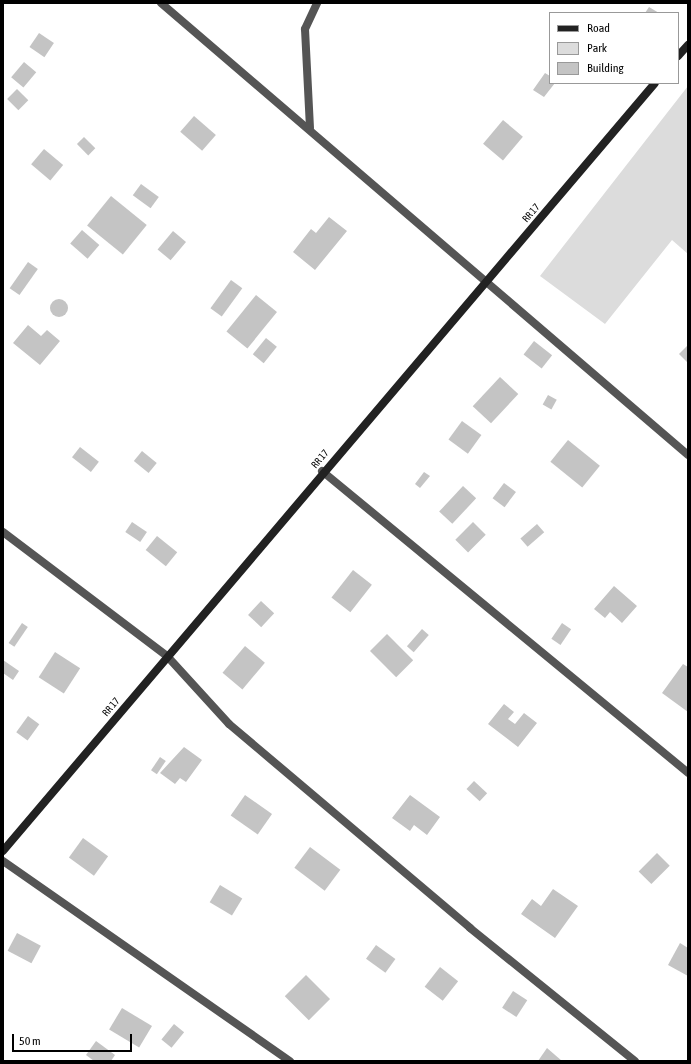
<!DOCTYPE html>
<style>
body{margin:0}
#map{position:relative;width:691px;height:1064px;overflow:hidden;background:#fff;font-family:"Asap Condensed",sans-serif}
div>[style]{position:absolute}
.green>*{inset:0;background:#dcdcdc}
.building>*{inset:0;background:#c4c4c4;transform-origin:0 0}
.round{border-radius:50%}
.minor>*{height:8px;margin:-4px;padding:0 4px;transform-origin:4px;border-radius:4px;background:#555}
.secondary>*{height:8px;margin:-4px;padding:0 4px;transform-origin:4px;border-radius:4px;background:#222}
span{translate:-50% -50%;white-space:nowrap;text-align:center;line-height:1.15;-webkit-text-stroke:3px #fff;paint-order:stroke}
.street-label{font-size:10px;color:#000}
.frame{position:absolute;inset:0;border:4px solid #000;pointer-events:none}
.legend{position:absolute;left:549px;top:12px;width:130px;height:72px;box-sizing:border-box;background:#fff;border:1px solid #999;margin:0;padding:5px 7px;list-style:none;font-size:12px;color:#000}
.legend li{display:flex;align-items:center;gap:8px;height:20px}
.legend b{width:20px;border:1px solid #999}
.scale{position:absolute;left:12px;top:1034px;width:120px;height:18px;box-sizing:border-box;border:2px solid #000;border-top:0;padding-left:5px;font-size:12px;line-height:14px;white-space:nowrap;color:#000;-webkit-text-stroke:3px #fff;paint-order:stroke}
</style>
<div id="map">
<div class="green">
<i style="clip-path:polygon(688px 86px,688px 254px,672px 240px,605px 324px,540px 276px)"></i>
</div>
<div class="building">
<i style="clip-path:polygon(649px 7px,659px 13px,645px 13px)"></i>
<i style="left:39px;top:33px;width:18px;height:17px;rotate:34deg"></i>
<i style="left:24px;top:62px;width:16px;height:20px;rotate:40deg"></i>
<i style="clip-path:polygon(545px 73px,550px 76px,550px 83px,555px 83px,544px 97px,533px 90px)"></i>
<i style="left:17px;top:89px;width:16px;height:14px;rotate:45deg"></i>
<i style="left:194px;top:116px;width:29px;height:21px;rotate:41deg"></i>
<i style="left:503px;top:120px;width:26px;height:31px;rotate:40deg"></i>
<i style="left:84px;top:137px;width:16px;height:10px;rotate:45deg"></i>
<i style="left:44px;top:149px;width:25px;height:20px;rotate:40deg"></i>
<i style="left:141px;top:184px;width:22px;height:14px;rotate:36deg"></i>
<i style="left:111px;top:196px;width:46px;height:38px;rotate:39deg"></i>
<i style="clip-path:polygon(329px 217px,347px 231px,315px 270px,293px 252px,311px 229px,316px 233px)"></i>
<i style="left:82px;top:230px;width:23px;height:18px;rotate:41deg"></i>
<i style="left:173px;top:231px;width:17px;height:24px;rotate:40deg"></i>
<i style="left:28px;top:262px;width:12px;height:32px;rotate:35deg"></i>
<i style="left:231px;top:280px;width:14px;height:35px;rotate:36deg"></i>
<i style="left:256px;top:295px;width:27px;height:47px;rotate:39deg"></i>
<i class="round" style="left:50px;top:299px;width:18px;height:18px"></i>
<i style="clip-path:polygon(28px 325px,41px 336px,47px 330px,60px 341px,40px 365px,13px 343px)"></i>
<i style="left:266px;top:338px;width:14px;height:21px;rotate:39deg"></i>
<i style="left:534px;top:341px;width:23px;height:17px;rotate:38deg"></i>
<i style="clip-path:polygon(688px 345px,688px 363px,679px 354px)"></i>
<i style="left:500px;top:377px;width:25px;height:40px;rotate:43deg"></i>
<i style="left:548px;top:395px;width:10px;height:11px;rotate:29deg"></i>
<i style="left:462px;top:421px;width:24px;height:23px;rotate:36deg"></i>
<i style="left:568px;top:440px;width:41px;height:28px;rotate:39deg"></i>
<i style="left:80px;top:447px;width:24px;height:13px;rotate:38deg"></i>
<i style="left:142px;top:451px;width:19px;height:13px;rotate:39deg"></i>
<i style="clip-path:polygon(424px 472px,430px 476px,420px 488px,415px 484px)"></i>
<i style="left:504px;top:483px;width:15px;height:19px;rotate:37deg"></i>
<i style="left:463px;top:486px;width:18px;height:35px;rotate:43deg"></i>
<i style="left:132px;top:522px;width:18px;height:12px;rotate:34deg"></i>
<i style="left:473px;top:522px;width:18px;height:25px;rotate:45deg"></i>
<i style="left:537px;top:524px;width:11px;height:22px;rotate:49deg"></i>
<i style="left:157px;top:536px;width:26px;height:18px;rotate:39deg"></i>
<i style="left:353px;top:570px;width:24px;height:35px;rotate:38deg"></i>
<i style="clip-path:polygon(614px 586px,637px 606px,622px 623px,610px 612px,605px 618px,594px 609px)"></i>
<i style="left:261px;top:601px;width:18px;height:19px;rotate:43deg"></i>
<i style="left:22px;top:623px;width:7px;height:24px;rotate:34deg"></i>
<i style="left:562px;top:623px;width:11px;height:19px;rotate:34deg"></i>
<i style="left:422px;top:629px;width:9px;height:23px;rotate:41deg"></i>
<i style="left:387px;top:634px;width:37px;height:24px;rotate:45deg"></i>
<i style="left:245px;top:646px;width:26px;height:35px;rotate:40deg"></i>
<i style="left:55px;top:652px;width:30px;height:30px;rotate:33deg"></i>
<i style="clip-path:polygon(3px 660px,19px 671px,13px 680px,3px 673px)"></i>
<i style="clip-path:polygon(683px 664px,688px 667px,688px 712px,662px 693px)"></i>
<i style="clip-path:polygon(504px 704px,514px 712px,508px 719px,515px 724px,524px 713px,537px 723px,518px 747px,488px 724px)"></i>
<i style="left:28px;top:716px;width:14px;height:20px;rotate:36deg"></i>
<i style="clip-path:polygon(184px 747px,202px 760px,186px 782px,180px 778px,175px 784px,160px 773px)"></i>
<i style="left:160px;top:757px;width:7px;height:16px;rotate:34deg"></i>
<i style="left:474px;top:781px;width:18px;height:11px;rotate:43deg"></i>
<i style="left:245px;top:795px;width:33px;height:25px;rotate:35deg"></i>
<i style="clip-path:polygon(410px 795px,440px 817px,427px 835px,414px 825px,410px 831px,392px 818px)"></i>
<i style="left:83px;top:838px;width:31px;height:24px;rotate:36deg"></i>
<i style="left:310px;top:847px;width:38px;height:26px;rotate:37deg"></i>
<i style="left:657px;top:853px;width:18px;height:26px;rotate:45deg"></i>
<i style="left:220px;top:885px;width:26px;height:20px;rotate:31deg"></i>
<i style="clip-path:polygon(553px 889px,578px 906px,555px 938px,521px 914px,532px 899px,541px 906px)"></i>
<i style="left:17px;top:933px;width:27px;height:20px;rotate:28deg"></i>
<i style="clip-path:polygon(680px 943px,688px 948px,688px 976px,668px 965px)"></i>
<i style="left:376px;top:945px;width:24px;height:17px;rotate:36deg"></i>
<i style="left:440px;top:967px;width:23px;height:25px;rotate:38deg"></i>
<i style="left:306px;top:975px;width:34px;height:30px;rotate:45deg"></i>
<i style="left:513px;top:991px;width:17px;height:20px;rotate:33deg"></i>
<i style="left:122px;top:1008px;width:35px;height:25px;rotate:31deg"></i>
<i style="left:174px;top:1024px;width:13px;height:20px;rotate:39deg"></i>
<i style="clip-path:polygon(96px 1041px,115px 1055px,111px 1061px,94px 1061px,86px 1055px)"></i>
<i style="clip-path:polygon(547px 1048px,562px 1061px,538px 1061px)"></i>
</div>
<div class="minor">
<i style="left:161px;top:3px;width:694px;rotate:40.62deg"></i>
<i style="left:310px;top:128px;width:99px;rotate:-92.9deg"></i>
<i style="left:305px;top:29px;width:29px;rotate:-65deg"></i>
<i style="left:322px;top:471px;width:475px;rotate:39.5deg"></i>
<i style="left:3px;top:532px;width:206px;rotate:37.1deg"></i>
<i style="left:167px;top:656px;width:92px;rotate:47.6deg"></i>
<i style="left:229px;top:724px;width:316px;rotate:40.2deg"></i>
<i style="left:470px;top:928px;width:212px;rotate:38.9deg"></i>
<i style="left:3px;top:861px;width:350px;rotate:34.9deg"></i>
</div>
<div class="secondary">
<i style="left:678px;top:56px;width:15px;rotate:-48deg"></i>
<i style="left:3px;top:851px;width:1007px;rotate:-49.67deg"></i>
</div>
<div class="street-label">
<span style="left:531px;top:213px;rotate:-49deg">RR 17</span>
<span style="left:320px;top:459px;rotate:-50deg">RR 17</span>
<span style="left:111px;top:707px;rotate:-50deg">RR 17</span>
</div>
<div class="frame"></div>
<ul class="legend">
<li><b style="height:5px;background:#222"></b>Road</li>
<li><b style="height:11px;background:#dcdcdc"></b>Park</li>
<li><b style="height:11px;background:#c4c4c4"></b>Building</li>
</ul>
<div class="scale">50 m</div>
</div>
